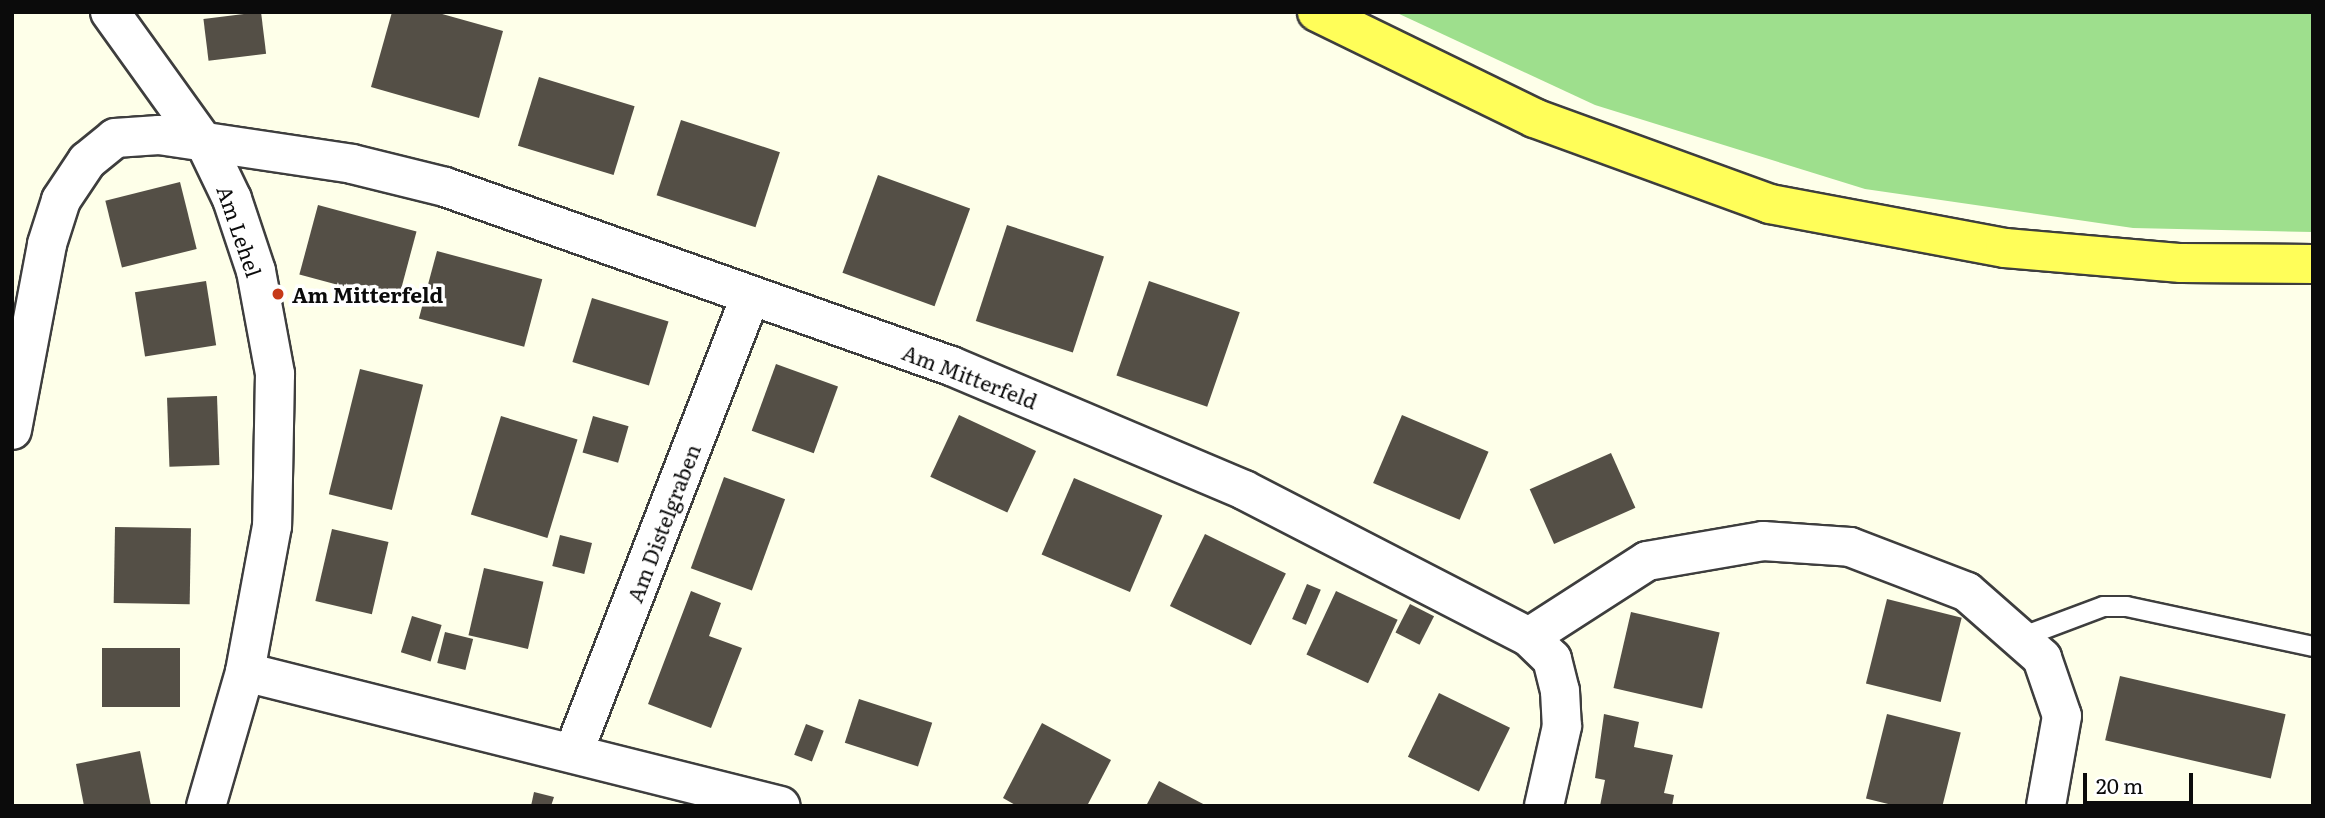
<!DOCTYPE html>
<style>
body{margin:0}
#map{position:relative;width:2325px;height:818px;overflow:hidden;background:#feffe9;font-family:Literata,serif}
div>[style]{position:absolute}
.forest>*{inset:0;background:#9edf8d}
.building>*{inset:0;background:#544f46;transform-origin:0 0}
.roads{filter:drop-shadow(2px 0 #3e3e3e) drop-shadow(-2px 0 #3e3e3e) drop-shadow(0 2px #3e3e3e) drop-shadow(0 -2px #3e3e3e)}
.service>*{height:19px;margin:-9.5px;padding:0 9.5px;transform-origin:9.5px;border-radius:9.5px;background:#fff}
.minor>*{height:38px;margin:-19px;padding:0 19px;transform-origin:19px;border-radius:19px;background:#fff}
.primary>*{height:38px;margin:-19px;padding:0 19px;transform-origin:19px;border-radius:19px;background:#fffe59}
.dots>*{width:19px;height:19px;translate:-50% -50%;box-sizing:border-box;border:4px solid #fff;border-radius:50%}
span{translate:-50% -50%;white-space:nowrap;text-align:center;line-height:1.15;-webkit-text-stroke:7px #fff;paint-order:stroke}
.street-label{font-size:21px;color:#0b0b0b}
.poi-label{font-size:21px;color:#0b0b0b;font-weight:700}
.left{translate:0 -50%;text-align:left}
.frame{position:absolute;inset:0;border:14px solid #0b0b0b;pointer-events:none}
.scale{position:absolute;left:2083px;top:773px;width:110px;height:32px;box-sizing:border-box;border:4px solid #0b0b0b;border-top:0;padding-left:9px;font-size:21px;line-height:24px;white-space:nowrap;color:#0b0b0b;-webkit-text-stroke:5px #fff;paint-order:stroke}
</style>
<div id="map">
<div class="forest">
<i style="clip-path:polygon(1395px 12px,2313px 12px,2313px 232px,2133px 228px,1865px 189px,1595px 105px)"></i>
</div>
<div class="building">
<i style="left:261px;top:12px;width:42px;height:58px;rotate:83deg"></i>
<i style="clip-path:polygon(392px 12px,435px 12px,503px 31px,479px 118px,371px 87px)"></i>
<i style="left:539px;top:77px;width:100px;height:72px;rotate:17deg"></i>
<i style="left:681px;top:120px;width:104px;height:79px;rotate:18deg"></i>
<i style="left:878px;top:175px;width:98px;height:104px;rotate:20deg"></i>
<i style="left:180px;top:182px;width:69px;height:77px;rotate:76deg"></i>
<i style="left:318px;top:205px;width:102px;height:72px;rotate:15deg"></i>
<i style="left:1007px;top:225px;width:102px;height:101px;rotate:18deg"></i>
<i style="left:437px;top:251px;width:109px;height:70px;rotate:15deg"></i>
<i style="left:206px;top:281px;width:65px;height:72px;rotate:81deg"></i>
<i style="left:1149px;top:281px;width:96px;height:100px;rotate:19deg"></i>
<i style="left:592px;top:298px;width:80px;height:67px;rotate:17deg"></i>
<i style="left:776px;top:364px;width:66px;height:71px;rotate:20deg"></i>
<i style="left:360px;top:369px;width:65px;height:129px;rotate:14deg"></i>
<i style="left:217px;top:396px;width:69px;height:50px;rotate:88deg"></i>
<i style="left:959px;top:415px;width:85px;height:68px;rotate:25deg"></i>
<i style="left:1402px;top:415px;width:94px;height:74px;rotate:23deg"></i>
<i style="left:501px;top:416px;width:80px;height:103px;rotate:17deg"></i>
<i style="left:593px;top:416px;width:37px;height:38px;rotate:16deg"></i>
<i style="left:1611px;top:453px;width:60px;height:89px;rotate:66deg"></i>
<i style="left:724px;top:477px;width:65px;height:97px;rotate:20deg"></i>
<i style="left:1074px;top:478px;width:96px;height:83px;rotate:23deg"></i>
<i style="left:115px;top:527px;width:76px;height:76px;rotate:1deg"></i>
<i style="left:332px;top:529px;width:58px;height:74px;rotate:13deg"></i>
<i style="left:1205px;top:534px;width:90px;height:80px;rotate:26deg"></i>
<i style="left:560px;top:535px;width:33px;height:32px;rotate:14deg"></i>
<i style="left:484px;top:568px;width:61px;height:69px;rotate:13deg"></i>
<i style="left:1307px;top:584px;width:15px;height:38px;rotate:23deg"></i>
<i style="clip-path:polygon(691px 591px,721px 603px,709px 636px,742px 648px,711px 728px,648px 704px)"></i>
<i style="left:1336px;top:591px;width:68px;height:70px;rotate:25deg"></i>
<i style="left:1887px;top:599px;width:77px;height:87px;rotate:14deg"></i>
<i style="left:1410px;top:604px;width:27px;height:32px;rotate:27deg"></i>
<i style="left:1631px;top:612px;width:91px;height:78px;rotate:13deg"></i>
<i style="left:412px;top:616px;width:31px;height:38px;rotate:17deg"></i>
<i style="left:445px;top:632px;width:29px;height:32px;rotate:14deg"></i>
<i style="left:180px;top:648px;width:59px;height:78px;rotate:90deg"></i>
<i style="left:2120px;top:676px;width:170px;height:66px;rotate:13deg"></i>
<i style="left:1439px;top:693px;width:79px;height:71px;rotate:26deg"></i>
<i style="left:859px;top:699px;width:77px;height:46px;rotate:18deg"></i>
<i style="clip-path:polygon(1604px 714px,1639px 722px,1634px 747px,1673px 755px,1664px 793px,1674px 795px,1672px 806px,1600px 806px,1605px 780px,1595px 778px)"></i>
<i style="left:1887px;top:714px;width:76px;height:87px;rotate:14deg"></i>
<i style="clip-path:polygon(1042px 723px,1111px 760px,1087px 806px,1017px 806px,1003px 798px)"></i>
<i style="left:806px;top:724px;width:19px;height:33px;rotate:21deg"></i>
<i style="clip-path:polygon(140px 751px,151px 806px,84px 806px,76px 764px)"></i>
<i style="clip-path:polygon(1159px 781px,1207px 806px,1146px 806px)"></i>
<i style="clip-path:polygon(534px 792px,554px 797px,551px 806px,531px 806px)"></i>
</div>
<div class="roads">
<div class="service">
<i style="left:2023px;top:636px;width:85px;rotate:-20.6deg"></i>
<i style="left:2103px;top:606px;width:23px"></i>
<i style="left:2126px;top:606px;width:191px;rotate:12.1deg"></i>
</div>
<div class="minor">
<i style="left:110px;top:12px;width:166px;rotate:54.3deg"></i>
<i style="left:207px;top:147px;width:58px;rotate:64.3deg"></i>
<i style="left:232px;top:199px;width:76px;rotate:71.6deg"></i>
<i style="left:256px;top:271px;width:105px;rotate:79.5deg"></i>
<i style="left:275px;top:374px;width:152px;rotate:91.1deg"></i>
<i style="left:272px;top:526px;width:148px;rotate:100.5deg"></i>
<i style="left:245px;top:672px;width:140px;rotate:106.2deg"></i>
<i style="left:12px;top:430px;width:189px;rotate:-79.3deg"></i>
<i style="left:47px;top:244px;width:46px;rotate:-72.3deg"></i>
<i style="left:61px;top:200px;width:47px;rotate:-56.3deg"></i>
<i style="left:87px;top:161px;width:36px;rotate:-39deg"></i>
<i style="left:115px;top:138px;width:44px;rotate:-3.9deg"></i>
<i style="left:159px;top:135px;width:195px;rotate:8.5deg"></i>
<i style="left:352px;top:164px;width:96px;rotate:13.9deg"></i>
<i style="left:445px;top:187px;width:537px;rotate:19.48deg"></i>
<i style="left:951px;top:366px;width:318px;rotate:22.9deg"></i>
<i style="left:1244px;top:490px;width:321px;rotate:27.3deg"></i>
<i style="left:1529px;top:637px;width:32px;rotate:44deg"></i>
<i style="left:1552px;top:659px;width:33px;rotate:76deg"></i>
<i style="left:1560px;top:691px;width:35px;rotate:87deg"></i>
<i style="left:1562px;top:726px;width:82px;rotate:102.7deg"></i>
<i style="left:1529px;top:637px;width:140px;rotate:-32.8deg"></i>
<i style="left:1647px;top:561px;width:118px;rotate:-9.8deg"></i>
<i style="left:1763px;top:541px;width:87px;rotate:3.9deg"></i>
<i style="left:1850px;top:547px;width:125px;rotate:21deg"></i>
<i style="left:1967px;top:592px;width:100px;rotate:41.3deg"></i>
<i style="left:2042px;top:658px;width:61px;rotate:71deg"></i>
<i style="left:2062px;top:716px;width:91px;rotate:100.1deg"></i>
<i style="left:245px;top:672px;width:552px;rotate:14.04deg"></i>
<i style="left:574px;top:751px;width:489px;rotate:-68.8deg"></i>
</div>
<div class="primary">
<i style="left:1317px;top:12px;width:242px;rotate:26deg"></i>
<i style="left:1534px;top:118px;width:251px;rotate:20deg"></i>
<i style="left:1770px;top:204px;width:239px;rotate:10.6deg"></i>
<i style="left:2005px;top:248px;width:177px;rotate:4.9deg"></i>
<i style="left:2181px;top:263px;width:132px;rotate:0.4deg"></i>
</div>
</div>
<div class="dots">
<i style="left:278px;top:294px;background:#c63918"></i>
</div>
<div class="street-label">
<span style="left:240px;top:231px;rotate:71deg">Am Lehel</span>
<span style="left:970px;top:376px;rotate:21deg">Am Mitterfeld</span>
<span style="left:663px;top:523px;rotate:-69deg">Am Distelgraben</span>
</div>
<div class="poi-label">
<span class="left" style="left:292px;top:294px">Am Mitterfeld</span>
</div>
<div class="frame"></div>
<div class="scale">20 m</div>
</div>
